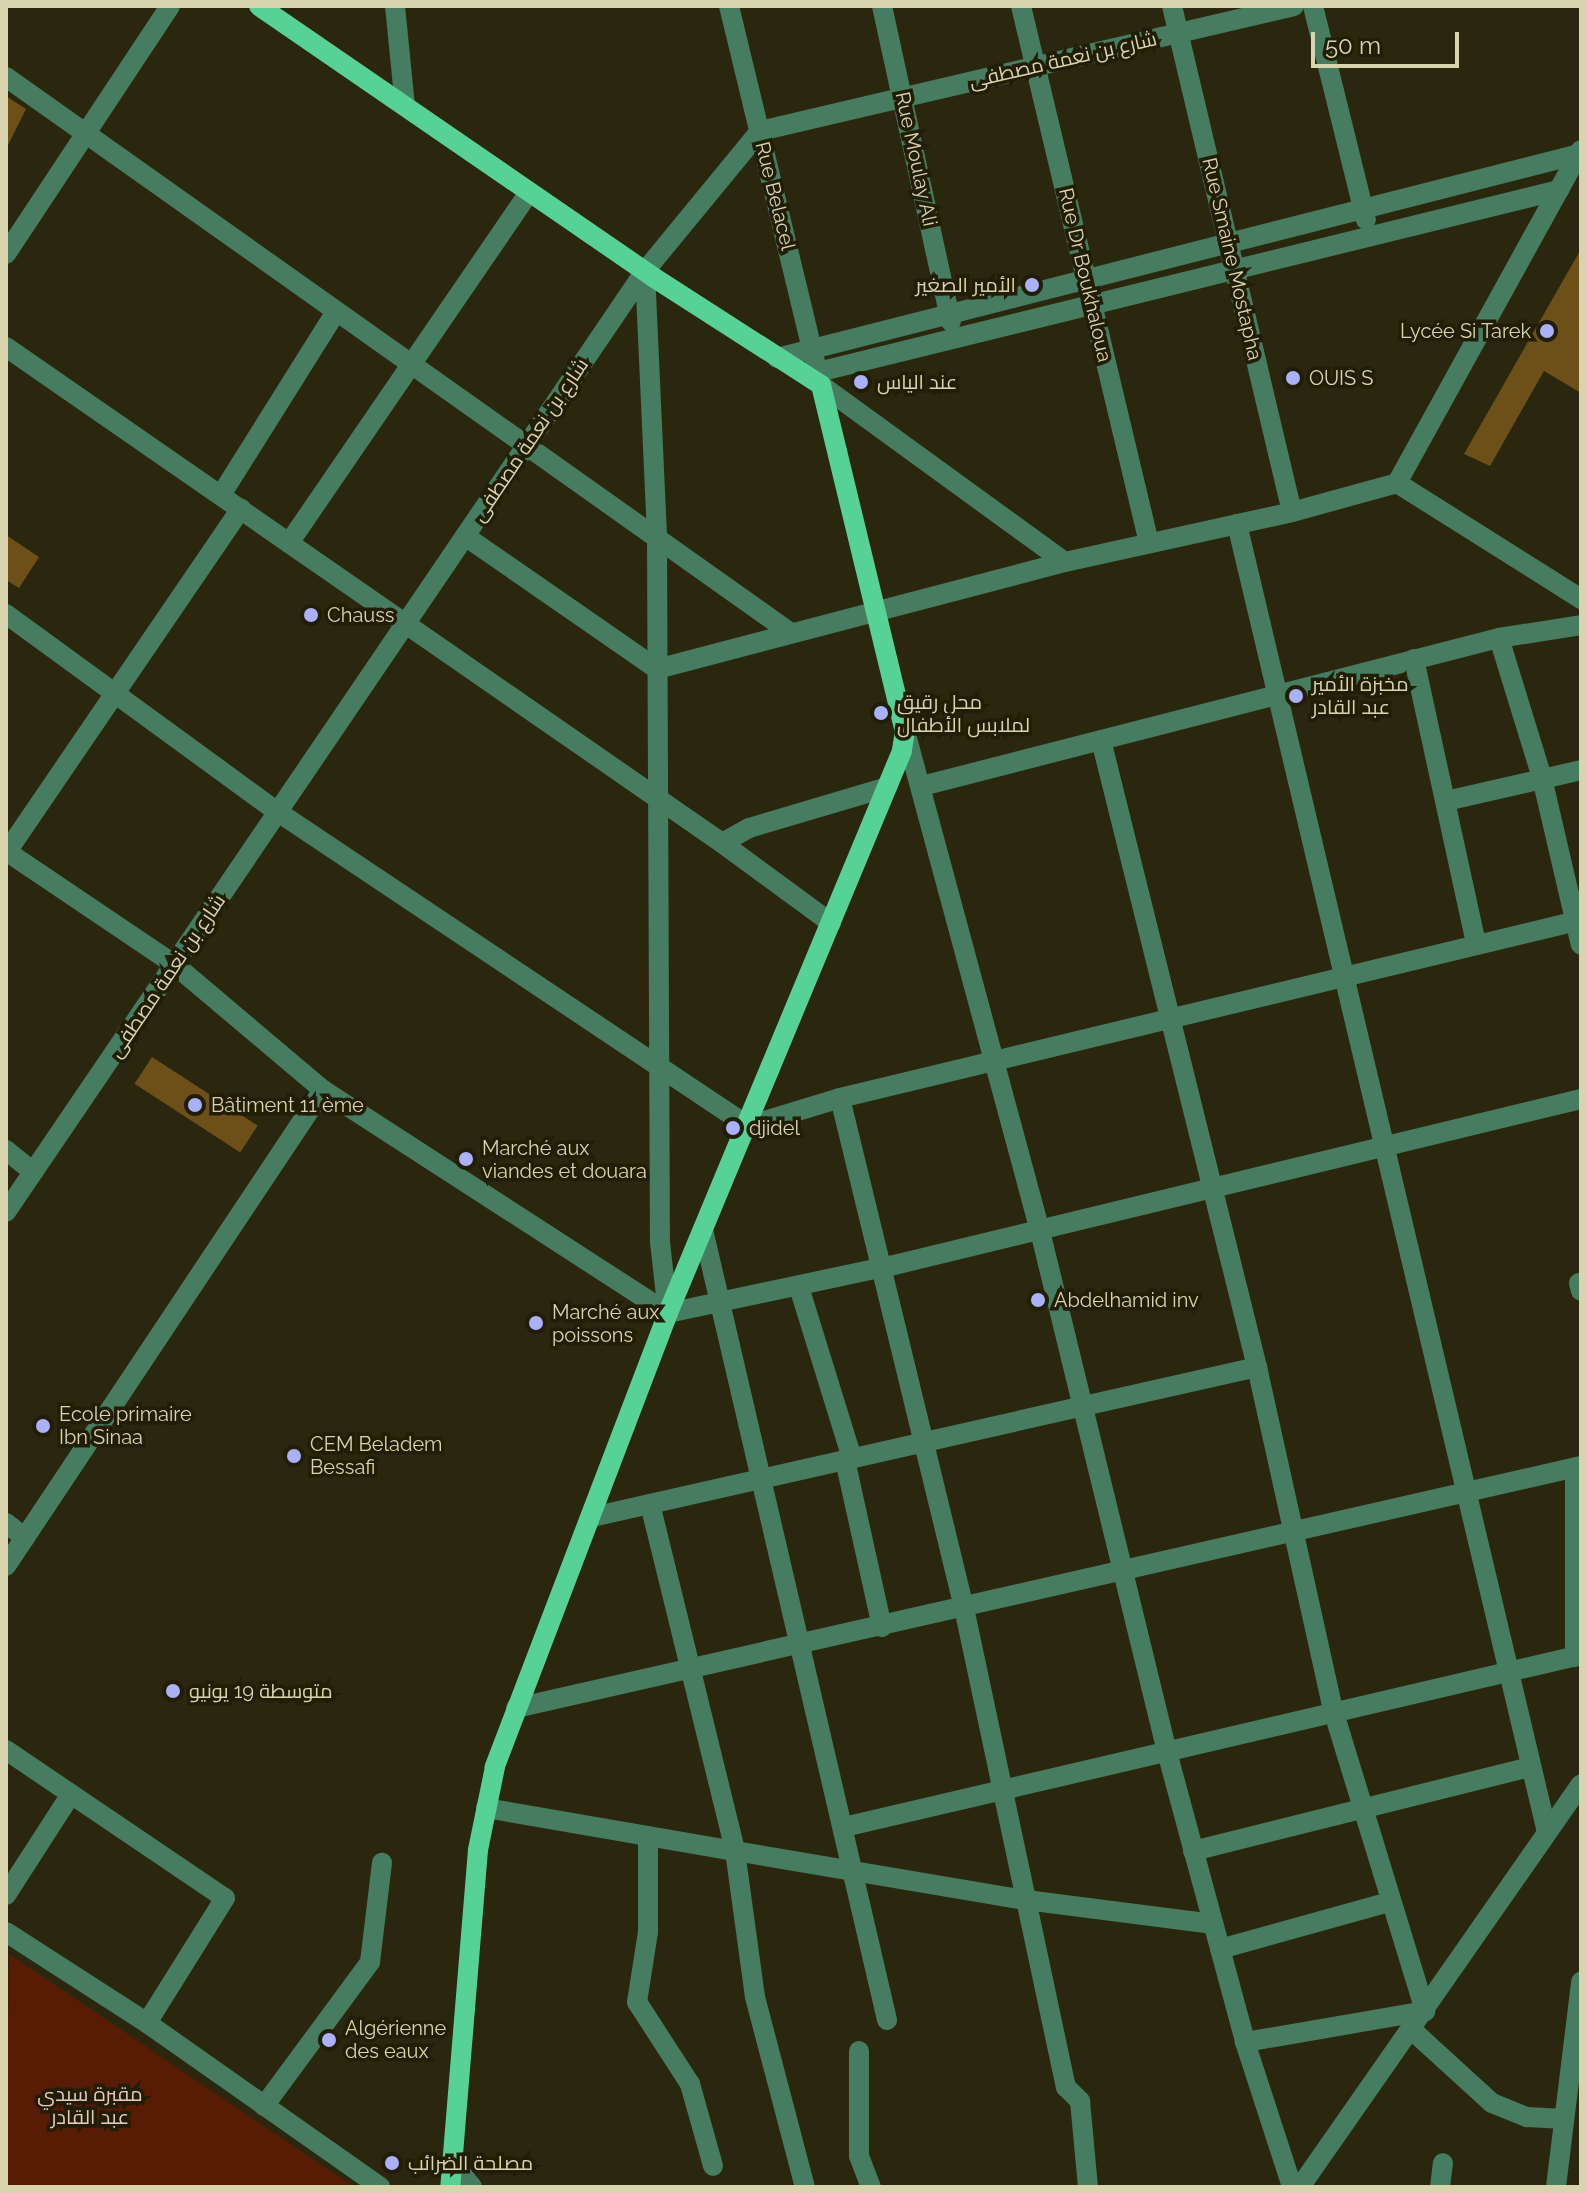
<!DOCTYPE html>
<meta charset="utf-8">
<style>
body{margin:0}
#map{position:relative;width:1587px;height:2193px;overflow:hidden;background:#2b270e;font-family:Raleway,Cairo,sans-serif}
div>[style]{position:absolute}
.green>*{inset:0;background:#581b03}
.building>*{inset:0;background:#6d4f18;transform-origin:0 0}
.minor>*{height:20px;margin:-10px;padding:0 10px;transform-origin:10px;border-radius:10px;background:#467c5f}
.major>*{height:20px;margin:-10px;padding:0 10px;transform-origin:10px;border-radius:10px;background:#57d297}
.dots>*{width:22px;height:22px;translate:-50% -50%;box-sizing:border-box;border:4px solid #221d05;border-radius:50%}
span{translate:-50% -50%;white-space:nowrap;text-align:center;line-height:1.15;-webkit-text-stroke:7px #221d05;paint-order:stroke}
.street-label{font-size:20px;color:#dad4ae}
.poi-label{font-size:20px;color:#dad4ae}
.right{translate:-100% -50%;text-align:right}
.left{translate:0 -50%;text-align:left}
.park-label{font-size:20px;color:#e9cabf}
.frame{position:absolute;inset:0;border:8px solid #dad4ae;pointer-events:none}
.scale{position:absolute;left:1311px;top:32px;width:148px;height:36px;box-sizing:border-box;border:4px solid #dad4ae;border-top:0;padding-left:10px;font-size:24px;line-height:28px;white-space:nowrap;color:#dad4ae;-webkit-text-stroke:6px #221d05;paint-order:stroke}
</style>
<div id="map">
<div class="green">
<i style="clip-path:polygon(9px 1954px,354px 2187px,6px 2187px)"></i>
</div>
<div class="building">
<i style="clip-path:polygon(6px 96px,26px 109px,6px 149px)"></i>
<i style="clip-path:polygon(1581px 249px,1581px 393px,1544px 371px,1490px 466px,1464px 454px)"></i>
<i style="clip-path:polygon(6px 535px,39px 557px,19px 588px,6px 580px)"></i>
<i style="left:152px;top:1057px;width:126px;height:32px;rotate:33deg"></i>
</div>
<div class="minor">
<i style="left:395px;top:6px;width:100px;rotate:84.3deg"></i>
<i style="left:729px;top:6px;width:390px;rotate:76.4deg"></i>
<i style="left:821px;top:385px;width:301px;rotate:36deg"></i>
<i style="left:882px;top:6px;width:323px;rotate:77.7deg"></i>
<i style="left:1021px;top:6px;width:552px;rotate:76.59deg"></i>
<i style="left:1172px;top:6px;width:520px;rotate:76.66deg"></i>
<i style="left:1313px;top:6px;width:220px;rotate:76.1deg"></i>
<i style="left:6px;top:77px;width:962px;rotate:35.31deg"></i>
<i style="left:6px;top:254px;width:297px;rotate:-56.5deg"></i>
<i style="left:645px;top:271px;width:267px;rotate:87.4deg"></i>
<i style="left:657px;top:538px;width:704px;rotate:89.76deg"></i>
<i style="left:660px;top:1242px;width:71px;rotate:83.6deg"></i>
<i style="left:6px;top:347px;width:871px;rotate:34.71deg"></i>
<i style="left:777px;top:358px;width:828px;rotate:-14.27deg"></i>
<i style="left:818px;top:372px;width:763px;rotate:-13.8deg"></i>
<i style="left:1397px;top:483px;width:380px;rotate:-61.1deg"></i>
<i style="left:221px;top:495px;width:215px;rotate:-57.9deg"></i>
<i style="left:1237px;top:524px;width:1344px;rotate:76.67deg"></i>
<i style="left:465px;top:536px;width:234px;rotate:34.7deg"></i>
<i style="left:657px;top:669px;width:422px;rotate:-14.7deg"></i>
<i style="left:1065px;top:562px;width:232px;rotate:-12.4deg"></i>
<i style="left:1292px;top:512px;width:109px;rotate:-15.4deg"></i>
<i style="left:1397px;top:483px;width:218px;rotate:32.2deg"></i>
<i style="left:289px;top:543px;width:425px;rotate:-55.6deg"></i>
<i style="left:6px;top:614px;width:336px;rotate:36.1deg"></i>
<i style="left:278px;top:812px;width:565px;rotate:33.75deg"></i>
<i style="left:748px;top:1126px;width:96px;rotate:-16.9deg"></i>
<i style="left:840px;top:1098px;width:762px;rotate:-13.51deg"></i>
<i style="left:1499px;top:638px;width:146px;rotate:72.9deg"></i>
<i style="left:1542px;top:778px;width:171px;rotate:76.9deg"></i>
<i style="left:1414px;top:659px;width:291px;rotate:77.7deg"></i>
<i style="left:905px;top:731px;width:518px;rotate:74.89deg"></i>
<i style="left:1040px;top:1231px;width:536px;rotate:76.3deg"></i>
<i style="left:1167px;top:1752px;width:300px;rotate:74.9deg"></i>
<i style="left:1245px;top:2042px;width:152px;rotate:72deg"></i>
<i style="left:1101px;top:740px;width:646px;rotate:76.03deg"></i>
<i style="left:1257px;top:1367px;width:354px;rotate:77.5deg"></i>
<i style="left:1334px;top:1713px;width:312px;rotate:73deg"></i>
<i style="left:1425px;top:2011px;width:183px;rotate:170.2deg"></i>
<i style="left:922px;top:786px;width:596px;rotate:-14.39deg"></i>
<i style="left:1499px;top:638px;width:83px;rotate:-9deg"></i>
<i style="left:1446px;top:801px;width:139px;rotate:-12.9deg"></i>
<i style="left:6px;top:851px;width:204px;rotate:34deg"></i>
<i style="left:175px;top:965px;width:194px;rotate:40.2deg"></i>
<i style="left:323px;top:1090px;width:411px;rotate:32.9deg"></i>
<i style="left:668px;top:1313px;width:227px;rotate:-12deg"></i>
<i style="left:890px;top:1266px;width:711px;rotate:-13.59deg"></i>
<i style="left:6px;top:853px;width:417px;rotate:-55.7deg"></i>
<i style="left:831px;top:923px;width:135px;rotate:-143.7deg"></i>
<i style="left:722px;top:843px;width:31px;rotate:-29deg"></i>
<i style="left:749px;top:828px;width:144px;rotate:-16.5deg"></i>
<i style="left:840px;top:1098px;width:525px;rotate:76.33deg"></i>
<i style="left:964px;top:1608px;width:490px;rotate:78deg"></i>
<i style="left:1066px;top:2087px;width:20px;rotate:45deg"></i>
<i style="left:1080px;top:2101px;width:86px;rotate:84.7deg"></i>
<i style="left:6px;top:1150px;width:35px;rotate:39deg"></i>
<i style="left:6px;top:1212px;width:1137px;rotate:-55.82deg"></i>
<i style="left:645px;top:271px;width:181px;rotate:-50.6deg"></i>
<i style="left:760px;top:131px;width:548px;rotate:-13.17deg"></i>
<i style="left:704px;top:1234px;width:807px;rotate:76.89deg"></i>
<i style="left:1579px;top:1283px;width:8px;rotate:76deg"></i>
<i style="left:799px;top:1287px;width:179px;rotate:72.8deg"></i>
<i style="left:845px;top:1460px;width:171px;rotate:77.5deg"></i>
<i style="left:1575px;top:1468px;width:189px;rotate:90deg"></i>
<i style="left:650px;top:1504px;width:357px;rotate:76.2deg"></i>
<i style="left:735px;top:1851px;width:295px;rotate:9.6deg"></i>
<i style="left:1026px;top:1900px;width:189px;rotate:7.3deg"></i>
<i style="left:592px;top:1517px;width:682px;rotate:-12.71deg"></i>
<i style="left:6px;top:1523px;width:24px;rotate:38deg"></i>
<i style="left:6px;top:1566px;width:572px;rotate:-56.34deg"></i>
<i style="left:516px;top:1708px;width:1092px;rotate:-12.8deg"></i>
<i style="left:6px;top:1750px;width:264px;rotate:34.1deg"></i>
<i style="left:225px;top:1898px;width:147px;rotate:122deg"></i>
<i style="left:486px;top:1808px;width:253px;rotate:9.8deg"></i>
<i style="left:735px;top:1851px;width:147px;rotate:82.2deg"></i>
<i style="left:755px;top:1997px;width:196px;rotate:75.3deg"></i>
<i style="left:844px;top:1827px;width:757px;rotate:-13.14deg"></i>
<i style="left:648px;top:1836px;width:96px;rotate:90deg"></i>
<i style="left:648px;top:1932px;width:71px;rotate:98.9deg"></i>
<i style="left:637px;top:2002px;width:98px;rotate:57.1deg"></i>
<i style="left:690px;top:2084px;width:85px;rotate:74.3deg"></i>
<i style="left:1193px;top:1851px;width:347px;rotate:-14deg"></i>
<i style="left:6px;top:1895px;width:120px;rotate:-57.2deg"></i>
<i style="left:6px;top:1932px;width:168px;rotate:32.8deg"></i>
<i style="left:147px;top:2023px;width:285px;rotate:35.1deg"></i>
<i style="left:1220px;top:1949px;width:176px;rotate:-15.5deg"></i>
<i style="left:1412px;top:2030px;width:108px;rotate:42.4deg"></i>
<i style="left:1492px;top:2103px;width:38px;rotate:22deg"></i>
<i style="left:1527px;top:2117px;width:37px;rotate:3deg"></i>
<i style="left:859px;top:2051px;width:105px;rotate:90deg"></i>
<i style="left:859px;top:2156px;width:33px;rotate:69deg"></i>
<i style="left:264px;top:2106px;width:179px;rotate:-53.6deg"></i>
<i style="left:370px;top:1962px;width:100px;rotate:-83.1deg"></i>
<i style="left:452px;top:2163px;width:31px;rotate:50deg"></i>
<i style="left:1300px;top:2187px;width:491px;rotate:-55.1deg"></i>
<i style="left:1440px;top:2187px;width:24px;rotate:-83deg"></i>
<i style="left:1556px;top:2187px;width:207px;rotate:-83deg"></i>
</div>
<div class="major">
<i style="left:259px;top:6px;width:478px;rotate:34.5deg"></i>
<i style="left:653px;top:277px;width:200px;rotate:32.7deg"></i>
<i style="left:821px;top:385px;width:356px;rotate:76.4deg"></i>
<i style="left:905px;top:731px;width:20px;rotate:99deg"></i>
<i style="left:902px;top:751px;width:609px;rotate:112.61deg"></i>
<i style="left:668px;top:1313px;width:486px;rotate:110.9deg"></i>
<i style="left:495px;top:1767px;width:85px;rotate:101.6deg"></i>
<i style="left:478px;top:1850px;width:338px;rotate:94.7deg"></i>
</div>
<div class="dots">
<i style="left:1032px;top:285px;background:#a9b0fc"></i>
<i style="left:1547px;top:331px;background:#a9b0fc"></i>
<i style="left:1293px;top:378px;background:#a9b0fc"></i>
<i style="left:861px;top:382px;background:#a9b0fc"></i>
<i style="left:311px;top:615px;background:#a9b0fc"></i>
<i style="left:1296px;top:696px;background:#a9b0fc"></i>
<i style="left:881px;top:713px;background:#a9b0fc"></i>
<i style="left:195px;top:1105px;background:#a9b0fc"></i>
<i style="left:733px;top:1128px;background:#a9b0fc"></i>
<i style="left:466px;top:1159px;background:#a9b0fc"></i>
<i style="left:1038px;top:1300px;background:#a9b0fc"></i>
<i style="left:536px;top:1323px;background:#a9b0fc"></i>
<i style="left:43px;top:1426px;background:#a9b0fc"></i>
<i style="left:294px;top:1456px;background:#a9b0fc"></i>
<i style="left:173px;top:1691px;background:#a9b0fc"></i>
<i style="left:329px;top:2040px;background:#a9b0fc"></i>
<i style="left:392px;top:2163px;background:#a9b0fc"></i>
</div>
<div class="street-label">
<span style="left:1063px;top:60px;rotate:-13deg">شارع بن نعمة مصطفى</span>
<span style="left:916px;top:159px;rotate:78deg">Rue Moulay Ali</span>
<span style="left:775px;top:196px;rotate:76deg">Rue Belacel</span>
<span style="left:1232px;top:259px;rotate:77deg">Rue Smaine Mostapha</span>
<span style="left:1085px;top:275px;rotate:77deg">Rue Dr Boukhaloua</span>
<span style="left:530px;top:440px;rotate:-56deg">شارع بن نعمة مصطفى</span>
<span style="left:167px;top:976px;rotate:-56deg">شارع بن نعمة مصطفى</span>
</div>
<div class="poi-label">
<span class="right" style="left:1016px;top:285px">الأمير الصغير</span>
<span class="right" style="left:1531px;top:331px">Lycée Si Tarek</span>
<span class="left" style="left:1309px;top:378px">OUIS S</span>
<span class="left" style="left:877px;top:382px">عند الياس</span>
<span class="left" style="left:327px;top:615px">Chauss</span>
<span class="left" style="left:1312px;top:696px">مخبزة الأمير<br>عبد القادر</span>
<span class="left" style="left:897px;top:714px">محل رقيق<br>لملابس الأطفال</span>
<span class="left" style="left:211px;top:1105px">Bâtiment 11 ème</span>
<span class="left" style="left:749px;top:1128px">djidel</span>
<span class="left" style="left:482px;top:1160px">Marché aux<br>viandes et douara</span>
<span class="left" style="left:1054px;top:1300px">Abdelhamid inv</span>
<span class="left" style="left:552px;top:1324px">Marché aux<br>poissons</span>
<span class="left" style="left:59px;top:1426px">Ecole primaire<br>Ibn Sinaa</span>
<span class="left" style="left:310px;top:1456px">CEM Beladem<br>Bessafi</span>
<span class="left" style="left:189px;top:1691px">متوسطة 19 يونيو</span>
<span class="left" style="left:345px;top:2040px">Algérienne<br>des eaux</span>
<span class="left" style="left:408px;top:2163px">مصلحة الضرائب</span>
</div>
<div class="park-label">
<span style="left:90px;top:2106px">مقبرة سيدي<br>عبد القادر</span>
</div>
<div class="frame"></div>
<div class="scale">50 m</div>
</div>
